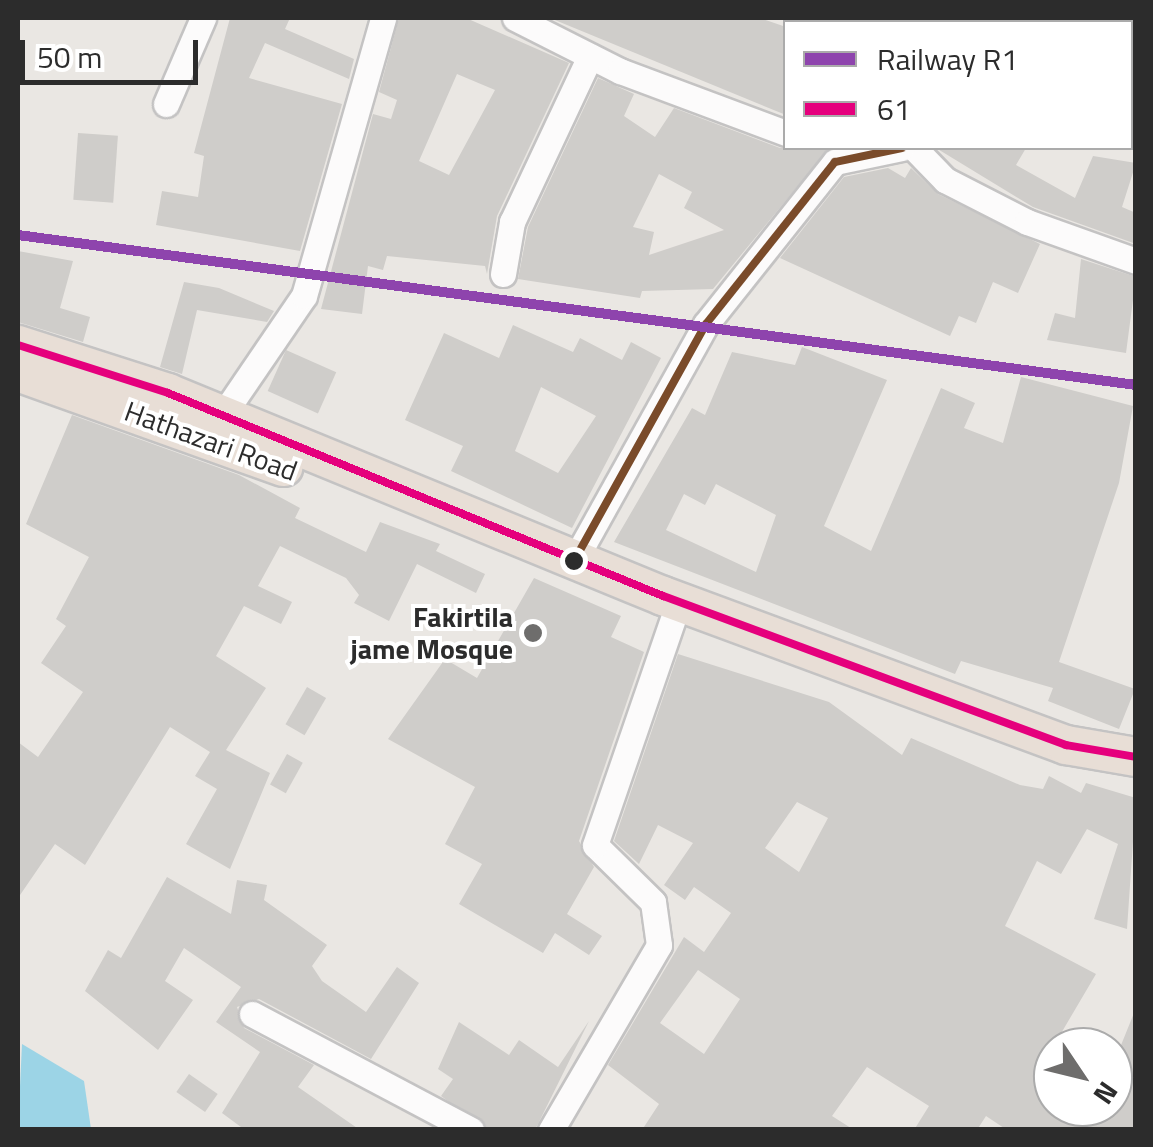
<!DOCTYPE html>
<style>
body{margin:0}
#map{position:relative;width:1153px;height:1147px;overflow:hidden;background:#eae7e3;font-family:"Titillium Web",sans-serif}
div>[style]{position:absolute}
.water>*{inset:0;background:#9cd4e6}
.building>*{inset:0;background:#cfcdca;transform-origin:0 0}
.roads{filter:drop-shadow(2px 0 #c4c3c3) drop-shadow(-2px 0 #c4c3c3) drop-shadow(0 2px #c4c3c3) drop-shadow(0 -2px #c4c3c3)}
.minor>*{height:25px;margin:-12.5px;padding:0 12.5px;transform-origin:12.5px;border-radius:12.5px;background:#fcfbfb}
.highway>*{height:38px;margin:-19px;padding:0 19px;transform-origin:19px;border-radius:19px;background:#e8ded6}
.bus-1>*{height:8px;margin:-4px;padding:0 4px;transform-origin:4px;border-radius:4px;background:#e5007d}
.bus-2>*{height:8px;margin:-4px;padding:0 4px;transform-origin:4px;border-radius:4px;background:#7a4b2a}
.rail-1>*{height:10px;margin:-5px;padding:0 5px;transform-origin:5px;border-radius:5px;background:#8e44ad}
.dots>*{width:28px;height:28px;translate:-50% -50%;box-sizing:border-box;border:5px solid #fff;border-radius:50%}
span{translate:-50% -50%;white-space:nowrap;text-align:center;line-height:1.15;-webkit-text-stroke:8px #fff;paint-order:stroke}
.street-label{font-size:28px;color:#2c2c2c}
.poi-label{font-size:28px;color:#2c2c2c;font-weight:700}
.right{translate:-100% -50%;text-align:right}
.frame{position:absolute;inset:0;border:20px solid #2c2c2c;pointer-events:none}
.legend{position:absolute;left:783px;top:20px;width:350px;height:130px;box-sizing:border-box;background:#fff;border:2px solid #ababab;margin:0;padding:12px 18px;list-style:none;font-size:30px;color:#2c2c2c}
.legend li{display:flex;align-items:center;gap:20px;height:50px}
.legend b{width:50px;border:2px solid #ababab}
.north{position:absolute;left:1033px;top:1027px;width:100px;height:100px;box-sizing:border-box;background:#fff;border:2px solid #ababab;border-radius:50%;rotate:125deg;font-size:28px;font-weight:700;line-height:40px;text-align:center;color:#2c2c2c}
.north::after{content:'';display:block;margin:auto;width:35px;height:45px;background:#6e6d6c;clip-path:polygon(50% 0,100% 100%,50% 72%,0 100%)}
.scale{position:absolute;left:20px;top:40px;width:178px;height:45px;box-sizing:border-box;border:5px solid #2c2c2c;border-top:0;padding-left:12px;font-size:30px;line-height:35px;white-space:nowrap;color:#2c2c2c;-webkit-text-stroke:8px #fff;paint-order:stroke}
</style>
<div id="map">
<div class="water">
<i style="clip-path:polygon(22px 1044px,84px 1081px,91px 1129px,18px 1129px)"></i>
</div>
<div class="building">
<i style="clip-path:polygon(230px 18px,290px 18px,285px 29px,354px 59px,349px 79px,265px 43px,249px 78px,342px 104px,300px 251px,156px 225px,162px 191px,198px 197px,204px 156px,194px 153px)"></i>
<i style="clip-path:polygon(evenodd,399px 18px,466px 18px,569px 63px,497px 216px,487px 274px,485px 266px,387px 256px,383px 270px,368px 266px,362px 314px,321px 309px,373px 114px,391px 119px,397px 100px,379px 92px,399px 18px,457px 74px,495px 90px,449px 175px,419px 161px,457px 74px)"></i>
<i style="clip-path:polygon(550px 18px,760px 18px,786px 27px,786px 115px)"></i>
<i style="clip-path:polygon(evenodd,598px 78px,634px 94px,624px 116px,655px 137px,674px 108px,780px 148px,829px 148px,713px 289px,642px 291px,640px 298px,518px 279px,528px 227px,598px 78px,659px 174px,692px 192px,684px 208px,724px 230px,649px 255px,654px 232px,633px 227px,659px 174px)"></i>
<i style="left:78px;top:133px;width:40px;height:67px;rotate:4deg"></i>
<i style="clip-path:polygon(936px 148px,1026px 148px,1016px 165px,1075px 198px,1093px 156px,1136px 163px,1122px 207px,1136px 213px,1136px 244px,1033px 207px)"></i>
<i style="clip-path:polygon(888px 168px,905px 178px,911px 168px,938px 194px,1040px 244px,1018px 293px,993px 282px,976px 323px,959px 316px,950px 336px,780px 258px,844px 177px)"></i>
<i style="clip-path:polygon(18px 251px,73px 261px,60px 308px,90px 317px,83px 342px,18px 322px)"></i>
<i style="clip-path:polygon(1081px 259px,1136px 277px,1126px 353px,1047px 340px,1055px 313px,1075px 318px)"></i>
<i style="clip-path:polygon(184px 282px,219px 288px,274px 311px,267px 322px,197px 310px,182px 374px,160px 367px)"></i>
<i style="clip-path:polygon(evenodd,513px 325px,573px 352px,580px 338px,622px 360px,631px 342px,661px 358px,572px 528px,451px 471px,463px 446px,405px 420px,444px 333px,499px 358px,513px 325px,541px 387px,596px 416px,558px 473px,515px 451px,541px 387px)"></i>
<i style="clip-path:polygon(evenodd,802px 347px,887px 380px,824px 526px,871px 551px,941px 388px,975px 403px,964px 428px,1003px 443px,1021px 377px,1133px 406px,1119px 483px,1059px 662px,1135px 689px,1119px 729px,1048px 701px,1053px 688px,961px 661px,955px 674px,614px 542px,692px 408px,705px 415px,732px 352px,795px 365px,802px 347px,716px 484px,776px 515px,756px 572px,666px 530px,684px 494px,705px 505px,716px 484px)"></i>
<i style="left:286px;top:350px;width:55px;height:45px;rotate:24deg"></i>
<i style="clip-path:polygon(72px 415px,239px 475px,300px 508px,295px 518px,366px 552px,380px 522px,440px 544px,436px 551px,485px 574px,476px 593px,417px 564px,389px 621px,354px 603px,359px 595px,346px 578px,280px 546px,258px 586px,292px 602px,281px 624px,244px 606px,216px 656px,266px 688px,226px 750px,270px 773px,230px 869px,186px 844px,217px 789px,195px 776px,210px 752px,170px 727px,85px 865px,55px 844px,18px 898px,18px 742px,38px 757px,83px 692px,41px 663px,66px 626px,56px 619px,89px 557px,26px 524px)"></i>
<i style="clip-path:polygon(534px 578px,621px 616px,611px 637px,644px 652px,579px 841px,594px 867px,567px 914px,602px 936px,589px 955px,555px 933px,543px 953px,459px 904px,482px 864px,445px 844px,475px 787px,388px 739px,445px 659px,477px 678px)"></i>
<i style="clip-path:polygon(evenodd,678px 654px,829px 702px,902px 755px,911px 738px,1020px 785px,1043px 789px,1049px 776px,1081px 793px,1086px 783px,1136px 798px,1127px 929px,1094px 919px,1118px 844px,1087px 829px,1061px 874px,1037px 861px,1005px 926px,1096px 974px,1053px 1047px,1053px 1107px,1113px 1107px,1113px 1065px,1136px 1008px,1136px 1130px,1007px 1130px,986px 1116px,977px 1130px,914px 1130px,929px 1106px,867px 1067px,832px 1116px,854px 1130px,642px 1130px,659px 1104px,608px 1065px,684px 937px,704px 952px,731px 913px,694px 887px,685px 900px,664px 885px,693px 843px,658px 825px,639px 864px,614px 841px,678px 654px,797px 802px,828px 818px,799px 872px,765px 848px,797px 802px,678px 654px,698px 970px,740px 999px,704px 1054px,660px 1023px,698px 970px)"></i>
<i style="left:307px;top:687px;width:22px;height:43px;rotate:30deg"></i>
<i style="left:287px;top:754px;width:18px;height:35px;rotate:29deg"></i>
<i style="clip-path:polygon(167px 877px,231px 914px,237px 880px,267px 885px,264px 900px,327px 945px,312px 966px,322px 981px,366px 1012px,397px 967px,419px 983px,371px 1059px,259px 999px,237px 1007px,244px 1028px,314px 1065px,298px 1087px,360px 1130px,245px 1130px,222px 1113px,260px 1052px,216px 1022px,241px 987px,184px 948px,165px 981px,193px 1000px,158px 1050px,85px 991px,108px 950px,121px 958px)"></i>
<i style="clip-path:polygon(589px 1021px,535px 1130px,487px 1130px,441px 1096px,453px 1079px,438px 1069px,459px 1022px,509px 1055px,519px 1040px,558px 1067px)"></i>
<i style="left:189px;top:1074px;width:35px;height:22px;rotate:35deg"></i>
</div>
<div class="roads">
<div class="minor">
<i style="left:515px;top:18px;width:118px;rotate:26.8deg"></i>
<i style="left:620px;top:71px;width:177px;rotate:20.5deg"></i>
<i style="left:964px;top:22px;width:4px;rotate:-63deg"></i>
<i style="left:166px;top:104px;width:94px;rotate:-66.7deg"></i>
<i style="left:914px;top:148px;width:45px;rotate:45.9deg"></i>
<i style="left:945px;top:180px;width:92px;rotate:27.1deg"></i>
<i style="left:1027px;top:222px;width:116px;rotate:19.7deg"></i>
<i style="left:503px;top:274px;width:53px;rotate:-80.2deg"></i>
<i style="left:512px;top:222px;width:183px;rotate:-64.8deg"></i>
<i style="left:222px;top:416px;width:145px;rotate:-55.7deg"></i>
<i style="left:304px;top:296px;width:289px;rotate:-74.1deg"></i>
<i style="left:574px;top:561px;width:271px;rotate:-60.9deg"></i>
<i style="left:706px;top:324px;width:207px;rotate:-51.5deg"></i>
<i style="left:835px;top:162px;width:68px;rotate:-11.8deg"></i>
<i style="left:252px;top:1014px;width:248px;rotate:27.9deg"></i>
<i style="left:551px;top:1130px;width:214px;rotate:-59.7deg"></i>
<i style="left:659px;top:945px;width:43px;rotate:-97.9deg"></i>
<i style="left:653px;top:902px;width:81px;rotate:-135.5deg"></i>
<i style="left:595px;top:845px;width:239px;rotate:-71deg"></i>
</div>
<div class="highway">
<i style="left:18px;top:345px;width:157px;rotate:17.7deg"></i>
<i style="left:168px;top:393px;width:535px;rotate:22.3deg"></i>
<i style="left:663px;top:596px;width:430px;rotate:20.3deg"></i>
<i style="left:1066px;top:745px;width:71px;rotate:9.7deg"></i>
<i style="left:18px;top:372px;width:282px;rotate:19.7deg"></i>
</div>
</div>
<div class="bus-1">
<i style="left:18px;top:345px;width:157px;rotate:17.7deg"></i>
<i style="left:168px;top:393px;width:535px;rotate:22.3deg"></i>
<i style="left:663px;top:596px;width:430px;rotate:20.3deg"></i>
<i style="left:1066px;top:745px;width:71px;rotate:9.7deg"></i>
</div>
<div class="bus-2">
<i style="left:574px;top:561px;width:271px;rotate:-60.9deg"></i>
<i style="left:706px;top:324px;width:207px;rotate:-51.5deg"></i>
<i style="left:835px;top:162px;width:68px;rotate:-11.8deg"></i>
</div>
<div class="rail-1">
<i style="left:18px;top:235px;width:1128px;rotate:7.64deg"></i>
</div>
<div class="dots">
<i style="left:574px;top:561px;background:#2c2c2c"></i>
<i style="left:533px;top:633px;background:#6e6d6c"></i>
</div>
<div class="street-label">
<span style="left:211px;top:441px;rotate:20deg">Hathazari Road</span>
</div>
<div class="poi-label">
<span class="right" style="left:513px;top:633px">Fakirtila<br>jame Mosque</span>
</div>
<div class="frame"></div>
<ul class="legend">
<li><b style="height:12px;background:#8e44ad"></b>Railway R1</li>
<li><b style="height:12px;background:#e5007d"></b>61</li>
</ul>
<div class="north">N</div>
<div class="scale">50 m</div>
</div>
